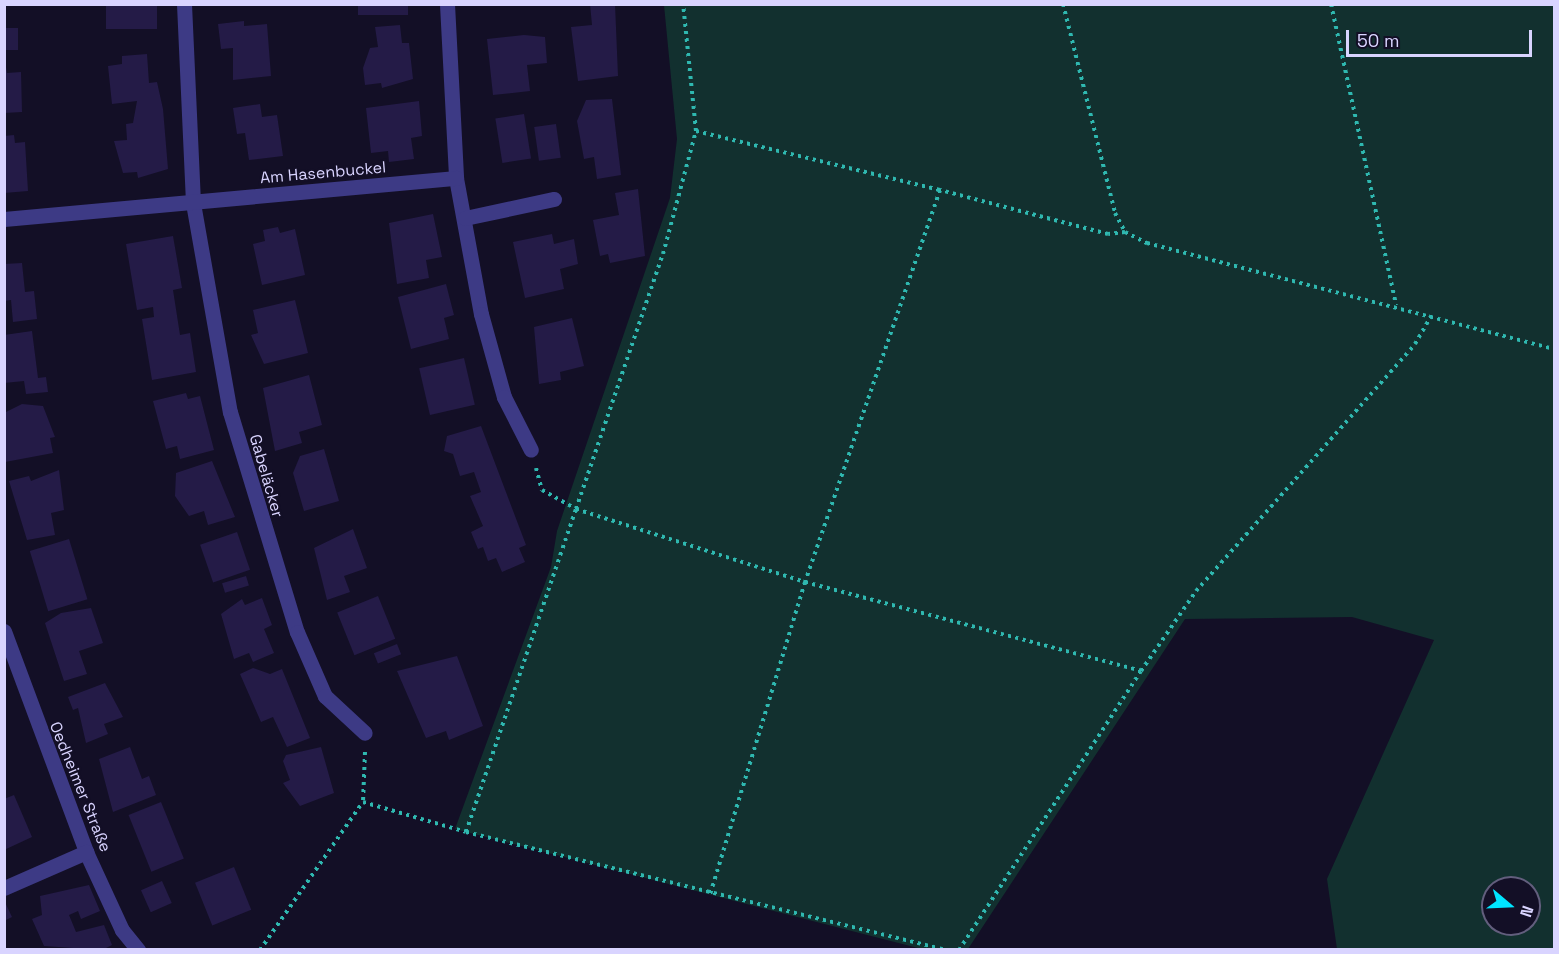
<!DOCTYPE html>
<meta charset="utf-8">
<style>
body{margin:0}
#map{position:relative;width:1559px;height:954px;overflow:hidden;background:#130f26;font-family:"Space Grotesk",sans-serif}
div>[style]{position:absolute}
.green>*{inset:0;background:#12302f}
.building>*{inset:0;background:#241b47;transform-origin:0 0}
.path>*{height:4px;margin-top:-2px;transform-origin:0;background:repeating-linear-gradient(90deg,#2fb8b0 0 3px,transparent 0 7.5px)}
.minor>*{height:15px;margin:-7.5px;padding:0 7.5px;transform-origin:7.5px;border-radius:7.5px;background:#3d3a85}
span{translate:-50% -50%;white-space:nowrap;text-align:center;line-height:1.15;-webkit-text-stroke:4.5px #130f26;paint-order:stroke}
.street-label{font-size:16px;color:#d9d4ff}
.frame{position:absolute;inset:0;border:6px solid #d9d4ff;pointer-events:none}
.north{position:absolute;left:1481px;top:876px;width:60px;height:60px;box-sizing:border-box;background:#130f26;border:2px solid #625e7d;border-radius:50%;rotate:109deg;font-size:16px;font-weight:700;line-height:24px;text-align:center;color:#d9d4ff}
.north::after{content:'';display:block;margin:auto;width:21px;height:27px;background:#00e5ff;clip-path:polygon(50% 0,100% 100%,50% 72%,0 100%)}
.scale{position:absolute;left:1346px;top:30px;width:186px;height:27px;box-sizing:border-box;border:3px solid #d9d4ff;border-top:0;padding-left:8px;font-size:18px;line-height:21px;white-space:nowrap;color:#d9d4ff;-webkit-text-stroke:4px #130f26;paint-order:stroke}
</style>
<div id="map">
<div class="green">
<i style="clip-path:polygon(evenodd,664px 5px,1554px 5px,1554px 949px,1337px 949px,1327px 879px,1434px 640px,1352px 617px,1185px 619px,968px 949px,922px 949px,455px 829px,551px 567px,557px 531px,670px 198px,677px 139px,664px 5px,1493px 888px,1529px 888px,1529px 924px,1493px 924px,1493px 888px)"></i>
</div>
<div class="building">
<i style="left:106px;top:4px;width:51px;height:25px"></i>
<i style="left:358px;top:4px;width:50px;height:11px"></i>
<i style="clip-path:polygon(590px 4px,615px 4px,618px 76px,578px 81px,571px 27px,592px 25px)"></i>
<i style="clip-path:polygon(244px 21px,244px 26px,267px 24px,271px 76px,233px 80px,233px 48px,221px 49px,218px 24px)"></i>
<i style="clip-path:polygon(400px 25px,402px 43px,409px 43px,413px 79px,382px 88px,381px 83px,365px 85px,363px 68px,370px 48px,378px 47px,375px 27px)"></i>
<i style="left:18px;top:28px;width:22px;height:14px;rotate:90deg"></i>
<i style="clip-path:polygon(524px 35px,545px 37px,547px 63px,527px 65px,530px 91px,493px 95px,487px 39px)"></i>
<i style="clip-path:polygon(147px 54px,149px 83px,157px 82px,163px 109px,168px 169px,138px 178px,137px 172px,123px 173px,114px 141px,127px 140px,126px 124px,133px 123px,137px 101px,112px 104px,108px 66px,122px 64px,122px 56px)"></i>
<i style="clip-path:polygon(4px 56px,7px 73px,21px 72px,22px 112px,4px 113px)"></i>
<i style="clip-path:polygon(612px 99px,621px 175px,597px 179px,594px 157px,584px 159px,577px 121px,586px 100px)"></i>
<i style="clip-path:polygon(419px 101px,422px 136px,411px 138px,414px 159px,389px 162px,388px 151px,371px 153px,366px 108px)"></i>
<i style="clip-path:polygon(260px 104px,262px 117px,277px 115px,283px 156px,249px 160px,245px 133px,237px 134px,233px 108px)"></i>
<i style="left:524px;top:114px;width:45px;height:29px;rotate:81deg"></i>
<i style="left:556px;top:124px;width:34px;height:22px;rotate:82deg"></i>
<i style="clip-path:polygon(14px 135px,15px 143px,25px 142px,28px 191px,4px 193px,4px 136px)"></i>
<i style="clip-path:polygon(638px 189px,645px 256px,610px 263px,608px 254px,600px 256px,593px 220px,619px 215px,615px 193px)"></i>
<i style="clip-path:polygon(433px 214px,442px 257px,426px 260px,429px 278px,397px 284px,389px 223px)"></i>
<i style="clip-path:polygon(278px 227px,280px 233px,295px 229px,305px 275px,262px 285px,253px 244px,265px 241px,263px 230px)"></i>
<i style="clip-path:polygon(552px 234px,554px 244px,574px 239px,578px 264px,560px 269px,564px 289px,525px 298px,513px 242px)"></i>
<i style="clip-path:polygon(173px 236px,182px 288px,173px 290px,180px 335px,190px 333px,196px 372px,152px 380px,142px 319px,154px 317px,153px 307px,137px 310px,126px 244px)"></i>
<i style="clip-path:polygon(22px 263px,25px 292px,34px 291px,37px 319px,13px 322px,11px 300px,4px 301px,4px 264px)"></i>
<i style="clip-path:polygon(446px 284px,454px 315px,444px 318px,449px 339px,411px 349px,398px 297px)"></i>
<i style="clip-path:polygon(295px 300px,308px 353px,264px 364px,251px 335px,258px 333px,253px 310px)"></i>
<i style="clip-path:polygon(572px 318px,584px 366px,560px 372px,561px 380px,539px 384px,534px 327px)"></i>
<i style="clip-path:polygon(32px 331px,38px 378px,46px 377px,48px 392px,26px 394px,24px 381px,4px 383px,4px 335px)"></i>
<i style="left:464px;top:358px;width:48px;height:46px;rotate:77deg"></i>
<i style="clip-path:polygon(309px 375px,322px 425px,299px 432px,302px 443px,275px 451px,263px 388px)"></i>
<i style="clip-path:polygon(186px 393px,188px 399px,200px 396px,214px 450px,180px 459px,177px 446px,166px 449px,153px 401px)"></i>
<i style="clip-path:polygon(22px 404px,43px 406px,55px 437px,50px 438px,53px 453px,5px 462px,4px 413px)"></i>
<i style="clip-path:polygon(481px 426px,526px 545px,519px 548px,525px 562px,502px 572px,496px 558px,488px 561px,483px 547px,478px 549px,471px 532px,483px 526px,470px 496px,481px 492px,474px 472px,460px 476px,453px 454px,444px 451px,447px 436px)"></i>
<i style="clip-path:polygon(324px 449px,339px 501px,304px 511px,293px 473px,300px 456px)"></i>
<i style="clip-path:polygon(212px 461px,235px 517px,208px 525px,204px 511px,189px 516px,175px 496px,176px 473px)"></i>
<i style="clip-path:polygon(59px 470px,64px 510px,51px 513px,55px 535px,27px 540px,9px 481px,29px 476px,31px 481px)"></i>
<i style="clip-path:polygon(353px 529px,367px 568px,344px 576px,350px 592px,327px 600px,314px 548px)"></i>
<i style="left:237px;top:532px;width:40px;height:39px;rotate:71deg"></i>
<i style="left:69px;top:539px;width:63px;height:41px;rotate:73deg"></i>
<i style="left:246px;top:576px;width:10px;height:25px;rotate:73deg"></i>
<i style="left:378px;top:596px;width:46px;height:44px;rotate:68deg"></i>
<i style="clip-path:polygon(262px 598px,272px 625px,264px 629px,274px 653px,253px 662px,249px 653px,234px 659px,221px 614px,242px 599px,245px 605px)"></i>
<i style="clip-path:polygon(91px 608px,103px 643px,79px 651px,87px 674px,64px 681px,45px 623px,61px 613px)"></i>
<i style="left:397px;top:644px;width:11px;height:25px;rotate:68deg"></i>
<i style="clip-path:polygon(457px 656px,483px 726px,449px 740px,446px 731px,426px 738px,397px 671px)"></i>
<i style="clip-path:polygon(253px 668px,270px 674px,282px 669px,310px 738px,287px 747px,273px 717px,261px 722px,240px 674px)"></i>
<i style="clip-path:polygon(105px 683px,123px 717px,104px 724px,108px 734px,86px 743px,78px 708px,73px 710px,68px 697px)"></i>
<i style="clip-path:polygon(130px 747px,142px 779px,149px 776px,156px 795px,113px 812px,99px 759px)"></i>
<i style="clip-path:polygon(321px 747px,334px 793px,300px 806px,283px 783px,290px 780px,283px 761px,286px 755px)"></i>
<i style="clip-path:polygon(14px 795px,32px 837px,4px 850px,4px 799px)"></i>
<i style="left:161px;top:802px;width:61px;height:35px;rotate:68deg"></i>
<i style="left:234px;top:867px;width:46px;height:42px;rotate:68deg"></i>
<i style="left:162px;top:881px;width:24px;height:23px;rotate:66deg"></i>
<i style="clip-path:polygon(89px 885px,100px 911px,81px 919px,78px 911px,69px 915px,76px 932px,104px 925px,112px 945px,102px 950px,44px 946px,32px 919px,42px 915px,40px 896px)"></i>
<i style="clip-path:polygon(4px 900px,12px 917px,4px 921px)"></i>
</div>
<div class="path">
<i style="left:1063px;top:4px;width:215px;rotate:76deg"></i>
<i style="left:1115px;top:213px;width:21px;rotate:62deg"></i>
<i style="left:1125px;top:232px;width:25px;rotate:27deg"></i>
<i style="left:1147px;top:243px;width:421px;rotate:14.6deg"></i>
<i style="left:1331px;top:4px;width:308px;rotate:77.8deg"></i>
<i style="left:696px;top:131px;width:251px;rotate:13.6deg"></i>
<i style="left:1125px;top:232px;width:17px;rotate:173deg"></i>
<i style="left:1108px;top:234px;width:174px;rotate:-165.3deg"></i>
<i style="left:940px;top:190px;width:415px;rotate:109deg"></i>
<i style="left:805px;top:582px;width:348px;rotate:14.8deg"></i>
<i style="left:1141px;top:671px;width:97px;rotate:-55.5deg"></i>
<i style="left:1196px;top:591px;width:330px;rotate:-48.4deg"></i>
<i style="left:1415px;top:344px;width:34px;rotate:-60deg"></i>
<i style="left:536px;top:468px;width:23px;rotate:75deg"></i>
<i style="left:542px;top:490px;width:39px;rotate:29deg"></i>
<i style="left:576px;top:509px;width:269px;rotate:-71.2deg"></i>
<i style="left:663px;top:254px;width:127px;rotate:-75deg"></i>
<i style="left:696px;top:131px;width:128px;rotate:-95.8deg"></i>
<i style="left:365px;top:752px;width:50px;rotate:92.3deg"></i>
<i style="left:363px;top:802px;width:107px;rotate:16.2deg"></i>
<i style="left:466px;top:832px;width:341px;rotate:-71.2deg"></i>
<i style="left:576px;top:509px;width:240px;rotate:17.7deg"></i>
<i style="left:805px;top:582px;width:327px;rotate:106.9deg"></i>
<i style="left:466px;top:832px;width:494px;rotate:13.8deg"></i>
<i style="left:260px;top:950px;width:180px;rotate:-55.2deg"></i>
<i style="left:959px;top:950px;width:333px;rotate:-56.9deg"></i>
</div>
<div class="minor">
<i style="left:184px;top:4px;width:199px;rotate:87.4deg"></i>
<i style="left:193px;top:203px;width:212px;rotate:80deg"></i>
<i style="left:230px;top:412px;width:230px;rotate:73.1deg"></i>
<i style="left:297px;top:632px;width:70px;rotate:66.4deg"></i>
<i style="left:325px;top:696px;width:54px;rotate:42.8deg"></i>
<i style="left:447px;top:4px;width:174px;rotate:87deg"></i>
<i style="left:456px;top:178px;width:138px;rotate:79.6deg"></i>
<i style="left:481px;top:314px;width:86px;rotate:74.5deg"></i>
<i style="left:504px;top:397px;width:59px;rotate:63deg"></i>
<i style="left:465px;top:218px;width:91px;rotate:-12.1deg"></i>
<i style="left:4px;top:219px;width:454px;rotate:-5.2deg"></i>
<i style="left:4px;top:631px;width:236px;rotate:69.6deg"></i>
<i style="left:86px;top:852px;width:86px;rotate:65.2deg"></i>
<i style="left:122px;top:930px;width:26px;rotate:51deg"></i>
<i style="left:4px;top:888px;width:90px;rotate:-23.7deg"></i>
</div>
<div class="street-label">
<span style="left:323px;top:173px;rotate:-5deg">Am Hasenbuckel</span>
<span style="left:266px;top:476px;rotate:74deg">Gabeläcker</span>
<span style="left:80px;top:787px;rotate:68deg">Oedheimer Straße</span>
</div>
<div class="frame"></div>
<div class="north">N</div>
<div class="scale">50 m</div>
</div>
